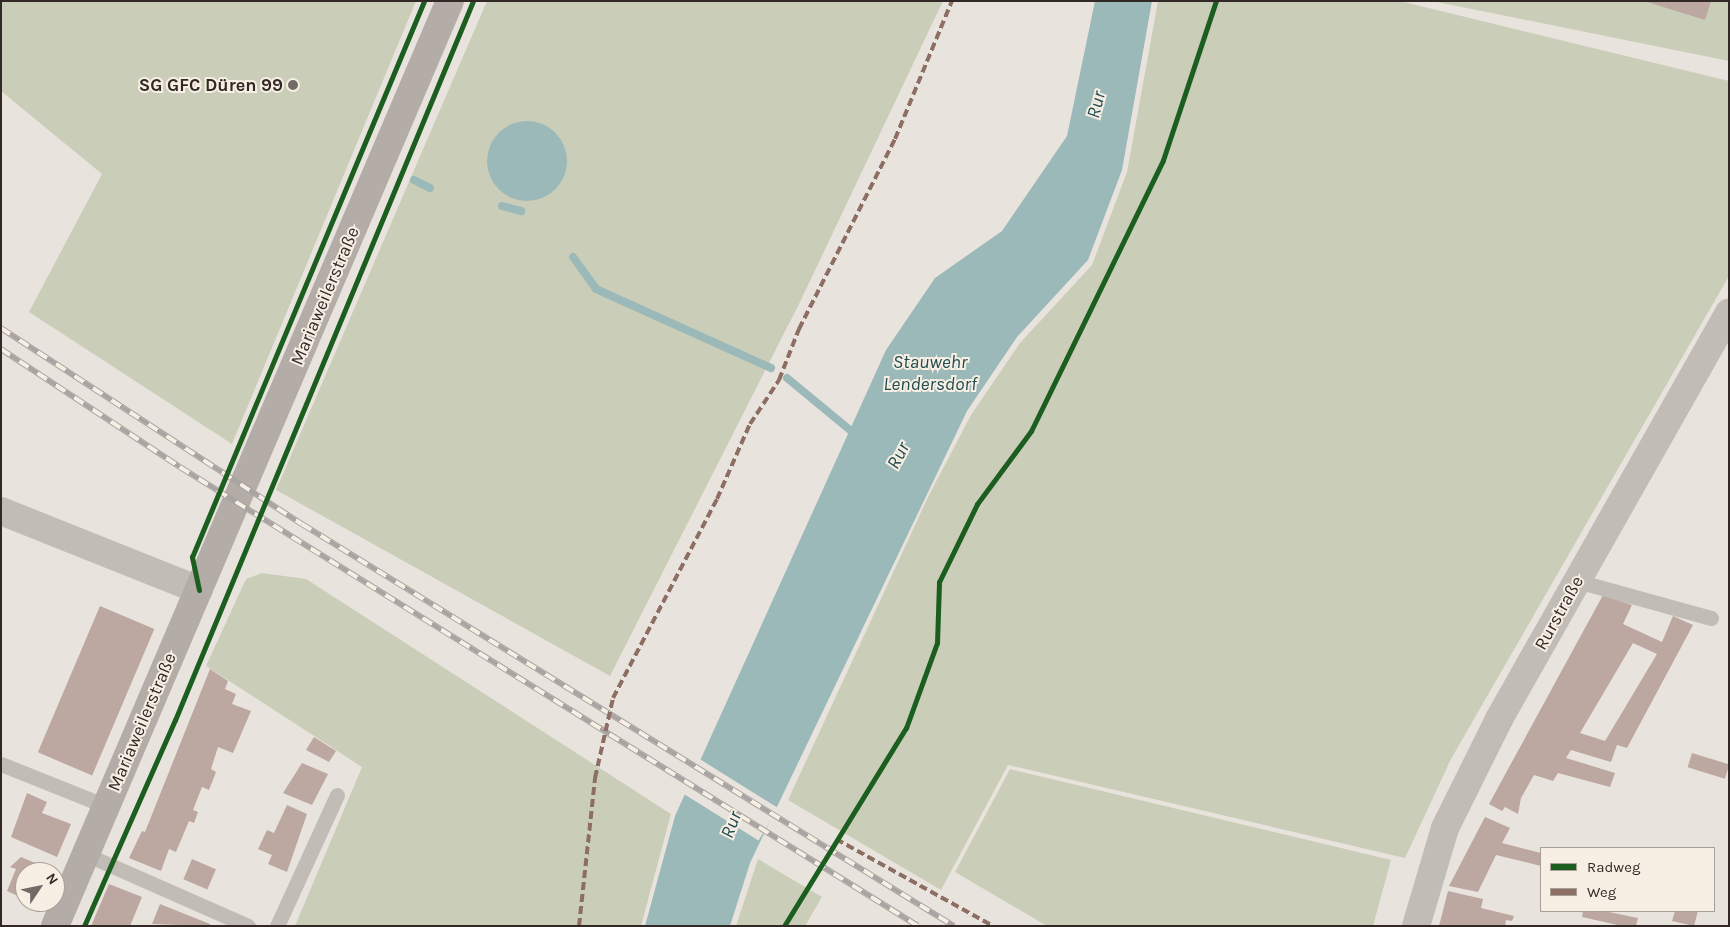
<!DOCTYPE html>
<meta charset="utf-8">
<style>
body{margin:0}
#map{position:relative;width:1730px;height:927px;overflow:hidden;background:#e9e3dd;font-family:Karla,sans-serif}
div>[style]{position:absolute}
.green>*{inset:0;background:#caceb8}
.water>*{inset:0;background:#9bb9b9}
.round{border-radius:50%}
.pier>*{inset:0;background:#e9e3dd;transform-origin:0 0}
.stream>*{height:8px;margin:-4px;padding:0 4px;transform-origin:4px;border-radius:4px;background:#9bb9b9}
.building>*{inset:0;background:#bca8a0;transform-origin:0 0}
.service>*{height:15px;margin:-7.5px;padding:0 7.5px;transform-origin:7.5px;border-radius:7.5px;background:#c2bcb6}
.minor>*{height:28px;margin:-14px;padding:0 14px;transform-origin:14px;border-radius:14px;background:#c2bcb6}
.secondary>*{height:28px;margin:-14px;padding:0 14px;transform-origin:14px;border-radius:14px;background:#b3aca7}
.rail>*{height:5.5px;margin-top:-2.75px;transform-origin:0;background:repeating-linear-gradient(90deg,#f7eee4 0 11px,#a9a4a1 0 22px);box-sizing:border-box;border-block:1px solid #a9a4a1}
.quiet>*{height:4px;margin-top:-2px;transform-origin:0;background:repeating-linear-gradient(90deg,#8d6e63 0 8px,transparent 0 12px)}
.cycleway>*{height:5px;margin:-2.5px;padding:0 2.5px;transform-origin:2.5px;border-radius:2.5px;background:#1b5e20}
.dots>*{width:14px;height:14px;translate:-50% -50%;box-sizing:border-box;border:2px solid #f7eee4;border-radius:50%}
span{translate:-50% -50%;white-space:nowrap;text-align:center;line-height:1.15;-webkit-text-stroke:4px #f7eee4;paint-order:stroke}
.poi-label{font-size:18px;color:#322926;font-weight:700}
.right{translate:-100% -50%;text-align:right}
.street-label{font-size:18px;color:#322926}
.water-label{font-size:19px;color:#1f4c4f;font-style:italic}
.frame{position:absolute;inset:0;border:2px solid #322926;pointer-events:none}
.legend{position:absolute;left:1540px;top:847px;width:175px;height:65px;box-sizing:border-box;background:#f7eee4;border:1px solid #a89f98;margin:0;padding:6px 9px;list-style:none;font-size:15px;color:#322926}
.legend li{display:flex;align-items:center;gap:10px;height:25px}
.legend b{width:25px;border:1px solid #a89f98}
.north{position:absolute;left:15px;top:862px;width:50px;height:50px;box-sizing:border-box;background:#f7eee4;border:1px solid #a89f98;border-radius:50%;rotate:56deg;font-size:14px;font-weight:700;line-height:20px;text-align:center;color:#322926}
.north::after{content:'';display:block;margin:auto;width:18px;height:22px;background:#726a66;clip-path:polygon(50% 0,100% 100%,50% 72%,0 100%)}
</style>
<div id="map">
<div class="green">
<i style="clip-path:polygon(1px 1px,416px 1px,232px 444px,29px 312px,102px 174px,1px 91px)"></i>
<i style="clip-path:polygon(487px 1px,943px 1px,800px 302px,610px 676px,276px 490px)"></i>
<i style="clip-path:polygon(1158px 1px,1400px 1px,1729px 81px,1729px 276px,1451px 759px,1405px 858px,1008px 765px,941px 890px,788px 800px,928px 497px,971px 415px,1020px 343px,1092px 265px,1127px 172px)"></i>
<i style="clip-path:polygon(1432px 1px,1729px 1px,1729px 61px)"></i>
<i style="clip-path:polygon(262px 573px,306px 579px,671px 814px,641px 926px,295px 926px,362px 767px,206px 666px,246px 579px)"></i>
<i style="clip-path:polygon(1010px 769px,1391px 860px,1373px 926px,1047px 926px,955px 872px)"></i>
<i style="clip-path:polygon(758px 859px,822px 897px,805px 926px,736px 926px)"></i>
</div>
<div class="water">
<i style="clip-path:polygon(1095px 1px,1152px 1px,1122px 170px,1088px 260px,1017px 337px,967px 411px,750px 863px,730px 926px,645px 926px,675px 816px,886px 350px,935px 278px,1002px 231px,1067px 136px)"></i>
<i class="round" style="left:487px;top:121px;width:80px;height:80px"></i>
</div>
<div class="pier">
<i style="left:698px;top:758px;width:95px;height:38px;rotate:32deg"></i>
</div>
<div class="stream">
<i style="left:414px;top:180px;width:18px;rotate:27deg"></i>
<i style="left:502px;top:206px;width:20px;rotate:15deg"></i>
<i style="left:573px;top:257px;width:39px;rotate:54deg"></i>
<i style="left:596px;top:289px;width:192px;rotate:24.3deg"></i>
<i style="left:787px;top:378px;width:88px;rotate:39.5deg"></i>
</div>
<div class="building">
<i style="clip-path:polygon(1644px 1px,1711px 1px,1705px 20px)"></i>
<i style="clip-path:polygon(evenodd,1603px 595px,1632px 605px,1623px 624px,1662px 642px,1673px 616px,1693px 625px,1627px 748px,1617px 745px,1611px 762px,1571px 750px,1566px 758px,1615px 773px,1610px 787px,1558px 773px,1553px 781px,1534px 775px,1521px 798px,1518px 814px,1505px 807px,1502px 811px,1489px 804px,1603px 595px,1633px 643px,1657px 654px,1605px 741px,1580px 733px,1633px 643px)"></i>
<i style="left:100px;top:606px;width:59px;height:159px;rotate:23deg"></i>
<i style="clip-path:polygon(210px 669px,228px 681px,225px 689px,236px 694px,232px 704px,251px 711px,233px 753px,218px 747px,211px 769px,216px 772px,209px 790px,202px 787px,193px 810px,198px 812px,194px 823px,189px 821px,176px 852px,169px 849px,161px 871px,129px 858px,142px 831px,145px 832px)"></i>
<i style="clip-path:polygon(314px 737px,336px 751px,329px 762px,306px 750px)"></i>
<i style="left:1692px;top:753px;width:39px;height:15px;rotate:17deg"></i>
<i style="clip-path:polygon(302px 763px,328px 774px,312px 805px,283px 793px)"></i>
<i style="clip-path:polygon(27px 793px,47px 802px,42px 813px,71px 824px,57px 857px,11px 837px)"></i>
<i style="clip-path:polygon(287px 805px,307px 814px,287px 872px,268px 864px,272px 855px,258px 849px,267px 830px,274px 833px)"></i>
<i style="clip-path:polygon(1485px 817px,1510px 828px,1502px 843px,1541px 853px,1541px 866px,1496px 855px,1478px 892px,1449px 886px)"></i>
<i style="clip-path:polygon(21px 857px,52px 870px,25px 872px,25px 899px,7px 891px,16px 869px,10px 867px)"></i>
<i style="left:192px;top:859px;width:26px;height:22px;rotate:23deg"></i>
<i style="clip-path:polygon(109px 884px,142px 897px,130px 926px,91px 926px)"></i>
<i style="clip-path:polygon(1448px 891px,1483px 899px,1481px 908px,1514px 916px,1512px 921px,1506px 920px,1505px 926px,1439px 926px)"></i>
<i style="clip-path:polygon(160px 904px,210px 924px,210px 926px,152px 924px)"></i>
<i style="clip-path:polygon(1583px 911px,1604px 911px,1638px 918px,1636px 926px,1622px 926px,1582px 917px)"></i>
<i style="clip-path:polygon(1675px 911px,1698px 911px,1694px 926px,1672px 921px)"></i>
</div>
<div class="service">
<i style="left:1577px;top:581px;width:139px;rotate:15.4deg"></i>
<i style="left:1px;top:764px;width:113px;rotate:21.8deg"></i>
<i style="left:85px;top:854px;width:178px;rotate:23.8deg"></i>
<i style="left:277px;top:926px;width:144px;rotate:-65.4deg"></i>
</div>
<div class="minor">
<i style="left:1px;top:511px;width:213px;rotate:21.8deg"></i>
<i style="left:1416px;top:926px;width:102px;rotate:-73.5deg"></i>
<i style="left:1445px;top:828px;width:122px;rotate:-63.6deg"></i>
<i style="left:1499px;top:719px;width:467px;rotate:-60.5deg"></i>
</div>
<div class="secondary">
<i style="left:55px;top:926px;width:1006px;rotate:-66.88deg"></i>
</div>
<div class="rail">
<i style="left:1px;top:328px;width:359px;rotate:33.1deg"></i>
<i style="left:302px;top:524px;width:766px;rotate:31.66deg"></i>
<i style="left:1px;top:349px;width:214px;rotate:33.4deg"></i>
<i style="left:180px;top:467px;width:869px;rotate:31.88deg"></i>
</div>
<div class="quiet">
<i style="left:836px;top:839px;width:179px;rotate:29deg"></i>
<i style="left:579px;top:926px;width:149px;rotate:-83.8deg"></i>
<i style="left:595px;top:778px;width:82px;rotate:-77.3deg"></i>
<i style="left:613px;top:698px;width:225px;rotate:-62.4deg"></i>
<i style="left:717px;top:499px;width:82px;rotate:-66.3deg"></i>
<i style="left:750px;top:424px;width:53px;rotate:-56.6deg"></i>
<i style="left:779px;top:380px;width:55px;rotate:-68.6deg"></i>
<i style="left:799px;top:329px;width:213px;rotate:-63.2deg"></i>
<i style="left:895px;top:139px;width:149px;rotate:-67.6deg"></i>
</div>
<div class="cycleway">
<i style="left:199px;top:590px;width:34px;rotate:-102deg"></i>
<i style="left:192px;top:557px;width:602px;rotate:-67.35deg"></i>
<i style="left:84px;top:926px;width:225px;rotate:-66.2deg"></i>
<i style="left:175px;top:720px;width:778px;rotate:-67.49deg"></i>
<i style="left:784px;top:926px;width:233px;rotate:-58.4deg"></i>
<i style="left:906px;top:728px;width:90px;rotate:-70deg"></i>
<i style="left:937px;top:643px;width:61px;rotate:-88.1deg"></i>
<i style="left:939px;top:582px;width:87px;rotate:-64deg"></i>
<i style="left:977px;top:504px;width:91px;rotate:-53.5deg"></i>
<i style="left:1031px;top:431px;width:301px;rotate:-64deg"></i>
<i style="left:1163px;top:160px;width:168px;rotate:-71.6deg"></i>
</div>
<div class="dots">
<i style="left:293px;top:85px;background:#726a66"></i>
</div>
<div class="poi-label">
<span class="right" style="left:283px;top:85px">SG GFC Düren 99</span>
</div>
<div class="street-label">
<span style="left:325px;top:296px;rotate:-67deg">Mariaweilerstraße</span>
<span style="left:1559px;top:613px;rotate:-61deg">Rurstraße</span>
<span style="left:142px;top:722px;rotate:-67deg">Mariaweilerstraße</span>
</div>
<div class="water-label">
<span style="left:1097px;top:105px;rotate:-76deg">Rur</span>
<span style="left:930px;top:374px">Stauwehr<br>Lendersdorf</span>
<span style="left:899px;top:456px;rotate:-62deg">Rur</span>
<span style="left:732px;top:825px;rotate:-69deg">Rur</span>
</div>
<div class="frame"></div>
<ul class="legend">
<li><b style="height:6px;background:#1b5e20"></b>Radweg</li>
<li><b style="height:6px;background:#8d6e63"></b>Weg</li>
</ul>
<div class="north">N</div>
</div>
